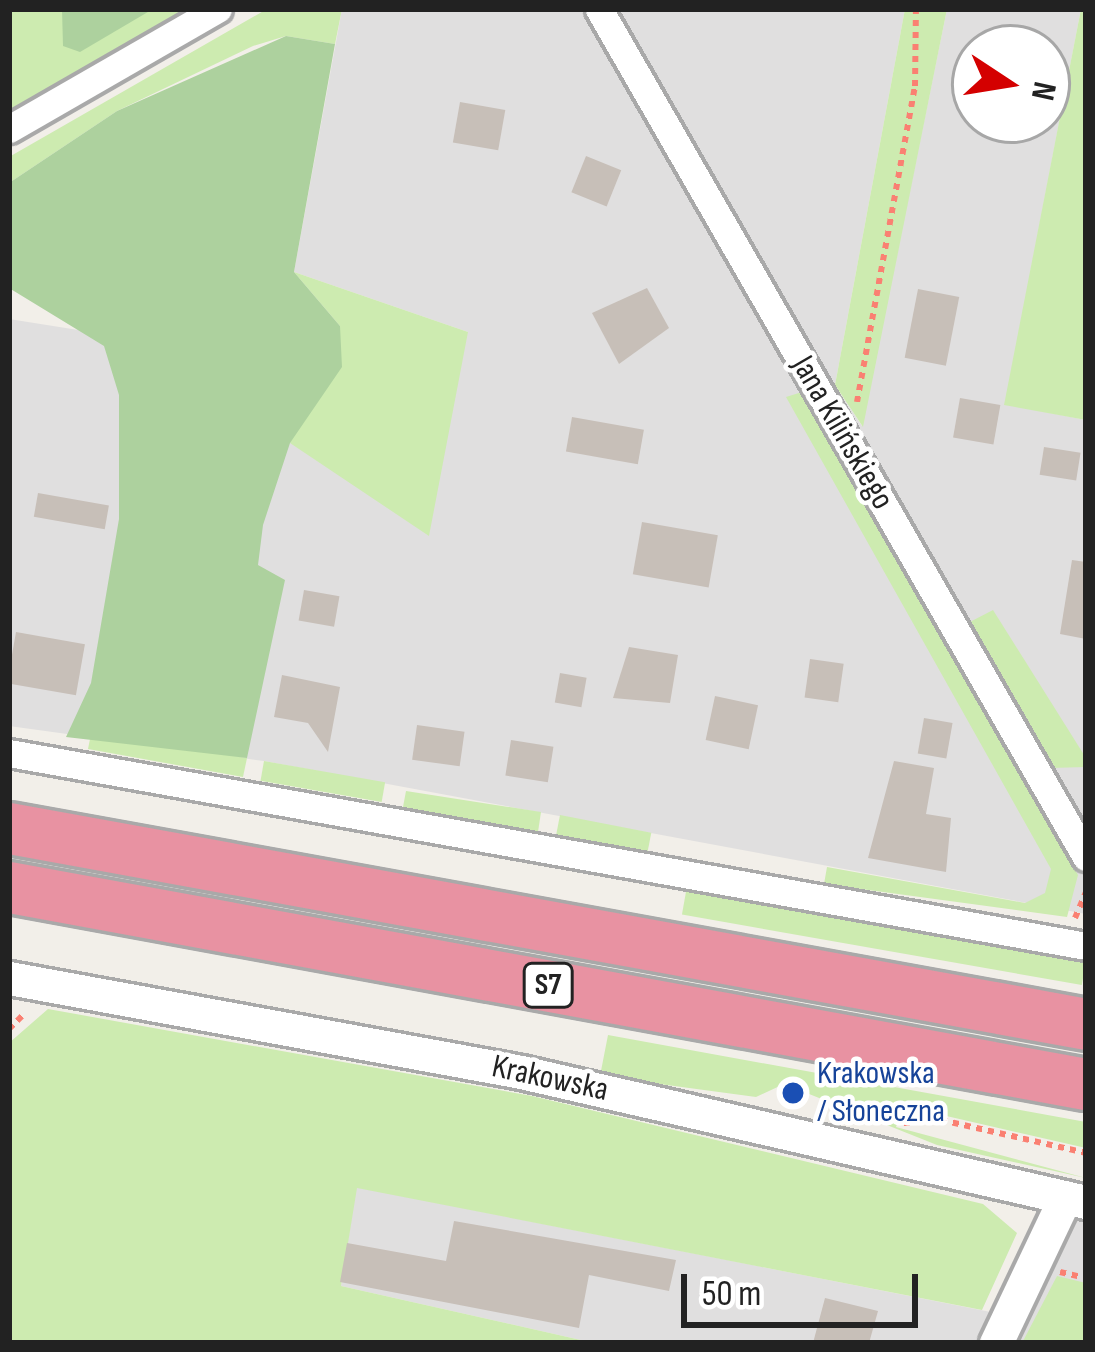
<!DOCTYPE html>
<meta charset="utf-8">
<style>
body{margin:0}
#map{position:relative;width:1095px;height:1352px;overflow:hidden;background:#f2efe9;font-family:"Sofia Sans Condensed",sans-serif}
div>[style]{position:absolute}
.residential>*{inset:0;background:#e0dfdf}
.grass>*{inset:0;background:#cdebb0;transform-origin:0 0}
.forest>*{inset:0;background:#add19e}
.building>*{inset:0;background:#c7bfb8;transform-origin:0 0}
.path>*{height:6px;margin-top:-3px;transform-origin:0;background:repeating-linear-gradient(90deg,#fa8072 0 6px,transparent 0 12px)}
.roads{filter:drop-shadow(3px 0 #a9a9a9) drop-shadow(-3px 0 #a9a9a9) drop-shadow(0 3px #a9a9a9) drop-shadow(0 -3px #a9a9a9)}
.minor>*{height:27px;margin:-13.5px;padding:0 13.5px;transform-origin:13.5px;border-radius:13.5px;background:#fff}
.tertiary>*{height:33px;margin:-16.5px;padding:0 16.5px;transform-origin:16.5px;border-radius:16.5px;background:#fff}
.motorway>*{height:51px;margin:-25.5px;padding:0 25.5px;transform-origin:25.5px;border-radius:25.5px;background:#e892a2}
.dots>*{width:33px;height:33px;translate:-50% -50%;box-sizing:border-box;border:6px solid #fff;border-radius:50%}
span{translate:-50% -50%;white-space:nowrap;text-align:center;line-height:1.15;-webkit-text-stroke:9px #fff;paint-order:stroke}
.shield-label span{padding:3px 9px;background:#fff;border:3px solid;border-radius:9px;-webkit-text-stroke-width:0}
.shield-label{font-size:30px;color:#222;font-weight:700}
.street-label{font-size:33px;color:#222}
.transit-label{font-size:33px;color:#164399}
.left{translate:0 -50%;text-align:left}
.frame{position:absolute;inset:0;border:12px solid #222;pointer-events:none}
.north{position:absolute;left:951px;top:24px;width:120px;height:120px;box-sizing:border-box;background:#fff;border:3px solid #a7a7a7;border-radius:50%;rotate:102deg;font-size:33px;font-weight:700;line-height:48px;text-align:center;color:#222}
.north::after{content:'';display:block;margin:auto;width:42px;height:54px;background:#d40000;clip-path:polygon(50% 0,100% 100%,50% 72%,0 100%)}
.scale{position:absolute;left:681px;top:1274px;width:237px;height:54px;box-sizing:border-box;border:6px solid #222;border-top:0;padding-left:15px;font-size:36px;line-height:42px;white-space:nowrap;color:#222;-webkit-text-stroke:9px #fff;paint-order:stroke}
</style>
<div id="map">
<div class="residential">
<i style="clip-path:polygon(evenodd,342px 9px,905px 9px,835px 385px,862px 426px,947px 9px,1081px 9px,1005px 404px,1086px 420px,1086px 914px,264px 761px,9px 726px,9px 319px,135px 339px,468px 332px,294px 272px,342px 9px,975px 48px,1047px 48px,1047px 120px,975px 120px,975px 48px)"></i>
<i style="clip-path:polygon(356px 1187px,1011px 1316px,1066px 1200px,1086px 1203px,1086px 1343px,594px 1343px,341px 1286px)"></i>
</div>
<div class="grass">
<i style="clip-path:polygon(9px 9px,191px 9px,9px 112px)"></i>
<i style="clip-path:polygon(267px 9px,342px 9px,335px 44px,286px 36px,253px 46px,117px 111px,9px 183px,9px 157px)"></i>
<i style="clip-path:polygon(905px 9px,947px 9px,863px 427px,835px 385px)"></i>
<i style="clip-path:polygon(1081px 9px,1086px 9px,1086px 420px,1004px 405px)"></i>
<i style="clip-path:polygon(294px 272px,468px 332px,429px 536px,290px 443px,340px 326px)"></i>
<i style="clip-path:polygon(802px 392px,1078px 875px,1067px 917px,824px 884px,827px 867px,1025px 903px,1045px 893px,1051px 869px,786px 397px)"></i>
<i style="clip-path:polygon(993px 610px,1086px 758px,1086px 767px,1050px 768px,966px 624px)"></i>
<i style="clip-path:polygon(90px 739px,187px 748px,247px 758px,243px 777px,88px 749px)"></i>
<i style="left:264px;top:761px;width:123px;height:20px;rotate:10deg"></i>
<i style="clip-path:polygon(406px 791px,541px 812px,538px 832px,403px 807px)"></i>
<i style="left:560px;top:815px;width:93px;height:20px;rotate:11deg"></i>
<i style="left:687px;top:886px;width:406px;height:29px;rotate:10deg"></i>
<i style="clip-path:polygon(48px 1009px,532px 1096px,983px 1204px,1017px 1233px,982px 1310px,357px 1188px,341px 1286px,594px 1343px,9px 1343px,9px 1043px)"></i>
<i style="clip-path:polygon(608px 1035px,1086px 1122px,1086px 1148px,903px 1106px,896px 1127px,1086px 1178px,937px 1145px,784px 1084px,756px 1097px,600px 1076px)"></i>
<i style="clip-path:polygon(1057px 1276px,1086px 1283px,1086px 1343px,1022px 1343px)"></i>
</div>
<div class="forest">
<i style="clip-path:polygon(62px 9px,153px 9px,80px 52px,63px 46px)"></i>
<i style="clip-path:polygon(286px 36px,335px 44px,294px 272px,340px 326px,342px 367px,290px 443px,263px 525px,258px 565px,285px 580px,247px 758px,66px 737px,91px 683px,119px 519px,119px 395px,104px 346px,9px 288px,9px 183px,117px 111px)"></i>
</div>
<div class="building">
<i style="left:460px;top:102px;width:46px;height:41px;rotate:10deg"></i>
<i style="left:586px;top:156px;width:38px;height:39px;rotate:22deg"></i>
<i style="clip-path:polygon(647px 288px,669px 328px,619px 364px,592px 313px)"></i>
<i style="left:918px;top:289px;width:42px;height:70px;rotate:11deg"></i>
<i style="left:960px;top:398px;width:41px;height:40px;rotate:10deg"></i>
<i style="left:572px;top:417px;width:73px;height:35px;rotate:10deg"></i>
<i style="left:1044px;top:447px;width:37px;height:28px;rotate:9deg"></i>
<i style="left:38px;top:493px;width:72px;height:24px;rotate:10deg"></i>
<i style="left:642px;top:522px;width:77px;height:53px;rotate:10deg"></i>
<i style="clip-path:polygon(1072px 560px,1086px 562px,1086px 639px,1060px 634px)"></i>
<i style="left:304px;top:590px;width:36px;height:31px;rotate:10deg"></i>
<i style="left:16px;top:632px;width:70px;height:52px;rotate:10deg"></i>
<i style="clip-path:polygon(629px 647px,678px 655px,670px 703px,613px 698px)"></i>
<i style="left:810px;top:659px;width:34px;height:39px;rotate:8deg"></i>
<i style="left:560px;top:673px;width:27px;height:30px;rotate:10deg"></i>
<i style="clip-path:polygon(282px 675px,340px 687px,328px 752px,308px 723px,274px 717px)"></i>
<i style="left:715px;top:696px;width:44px;height:45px;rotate:12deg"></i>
<i style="left:924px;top:718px;width:29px;height:36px;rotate:10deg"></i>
<i style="left:417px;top:725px;width:48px;height:35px;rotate:8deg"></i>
<i style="left:511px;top:740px;width:43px;height:36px;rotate:9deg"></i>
<i style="clip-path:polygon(894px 761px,934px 768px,926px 814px,951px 818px,946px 872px,868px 858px)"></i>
<i style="clip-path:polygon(454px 1221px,676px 1260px,669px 1291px,589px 1275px,579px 1328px,340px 1282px,347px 1243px,446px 1261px)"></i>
<i style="clip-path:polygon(825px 1298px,878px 1311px,869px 1343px,813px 1343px)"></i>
</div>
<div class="path">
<i style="left:857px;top:402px;width:321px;rotate:-79.6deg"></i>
<i style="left:915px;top:86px;width:77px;rotate:-89.3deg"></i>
<i style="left:1075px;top:918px;width:28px;rotate:-67deg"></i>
<i style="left:9px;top:1029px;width:23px;rotate:-45deg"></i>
<i style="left:907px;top:1126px;width:14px;rotate:-94deg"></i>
<i style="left:906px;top:1112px;width:185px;rotate:12.8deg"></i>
<i style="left:1060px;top:1272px;width:27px;rotate:13deg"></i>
</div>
<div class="roads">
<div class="minor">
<i style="left:599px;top:9px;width:978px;rotate:60.13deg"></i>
<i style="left:9px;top:129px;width:241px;rotate:-29.9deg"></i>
<i style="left:9px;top:753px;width:1094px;rotate:10.16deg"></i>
</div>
<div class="tertiary">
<i style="left:9px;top:978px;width:521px;rotate:10.4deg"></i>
<i style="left:521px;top:1072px;width:580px;rotate:12.96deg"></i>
<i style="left:996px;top:1343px;width:161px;rotate:-64.6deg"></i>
</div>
<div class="motorway">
<i style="left:9px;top:828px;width:1095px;rotate:10.31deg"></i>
<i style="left:9px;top:887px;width:1095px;rotate:10.37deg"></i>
</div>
</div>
<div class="dots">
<i style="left:793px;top:1093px;background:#1a4fb4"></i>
</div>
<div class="shield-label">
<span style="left:548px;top:985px">S7</span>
</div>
<div class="street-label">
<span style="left:842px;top:433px;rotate:60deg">Jana Kilińskiego</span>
<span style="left:550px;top:1079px;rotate:12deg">Krakowska</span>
</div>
<div class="transit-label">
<span class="left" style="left:817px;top:1093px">Krakowska<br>/ Słoneczna</span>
</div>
<div class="frame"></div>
<div class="north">N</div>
<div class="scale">50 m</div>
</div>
